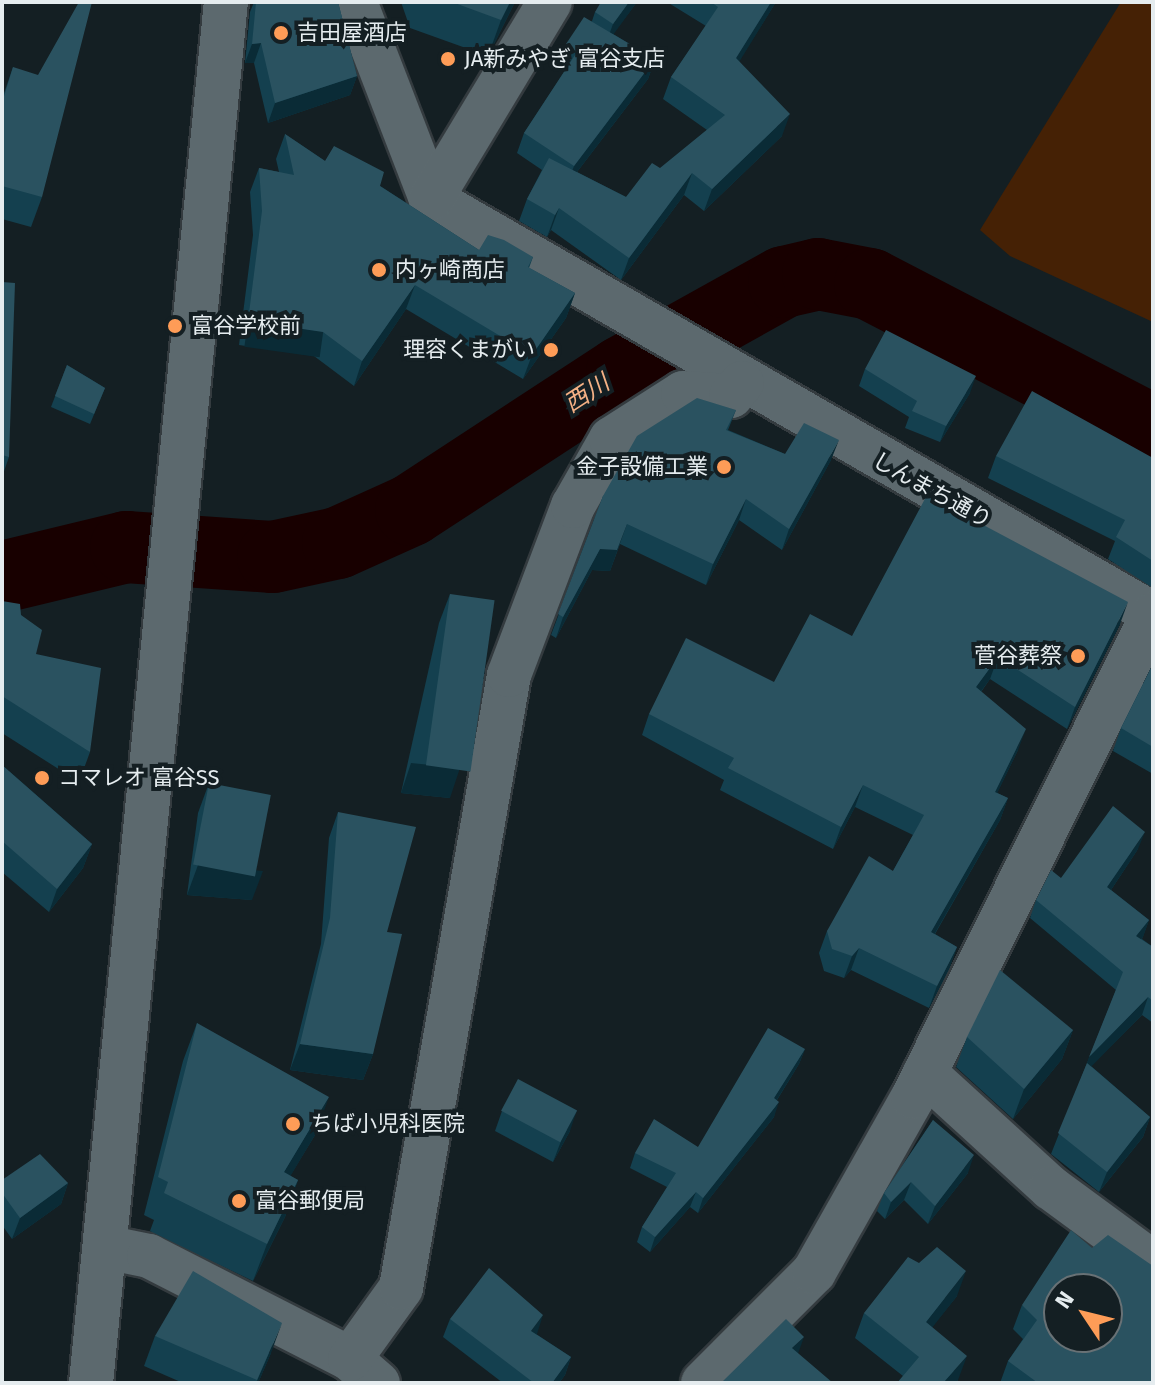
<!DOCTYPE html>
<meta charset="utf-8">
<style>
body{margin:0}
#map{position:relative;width:1155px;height:1385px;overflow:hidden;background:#141f23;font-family:"Fira Sans","Noto Sans JP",sans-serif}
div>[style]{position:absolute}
.green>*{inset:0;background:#452105}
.river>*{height:72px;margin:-36px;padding:0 36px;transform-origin:36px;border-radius:36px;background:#180000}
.roads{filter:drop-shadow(2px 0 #343b3f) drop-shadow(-2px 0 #343b3f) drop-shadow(0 2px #343b3f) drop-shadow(0 -2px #343b3f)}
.minor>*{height:44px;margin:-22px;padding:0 22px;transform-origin:22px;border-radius:22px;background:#5c696e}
.wall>*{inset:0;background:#14404f}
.shaded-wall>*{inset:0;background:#0a2b36;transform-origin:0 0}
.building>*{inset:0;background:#2a5260;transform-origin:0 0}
.dots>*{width:22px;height:22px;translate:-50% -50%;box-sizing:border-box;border:4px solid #141f23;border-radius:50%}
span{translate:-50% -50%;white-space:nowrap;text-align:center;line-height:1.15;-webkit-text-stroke:8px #141f23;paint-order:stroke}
.poi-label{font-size:22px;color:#e5ecef}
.left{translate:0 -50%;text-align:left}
.right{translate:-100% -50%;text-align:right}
.street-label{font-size:22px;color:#e5ecef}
.water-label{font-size:24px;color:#f4b185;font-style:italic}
.frame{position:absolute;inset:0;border:4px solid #e5ecef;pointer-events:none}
.north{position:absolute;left:1043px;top:1273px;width:80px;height:80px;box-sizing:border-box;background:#141f23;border:2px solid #687175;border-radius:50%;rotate:305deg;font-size:22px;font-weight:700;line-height:32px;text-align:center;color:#e5ecef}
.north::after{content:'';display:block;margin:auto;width:28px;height:36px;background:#fe9c57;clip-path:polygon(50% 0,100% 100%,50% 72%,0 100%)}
</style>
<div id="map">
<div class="green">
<i style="clip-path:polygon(1121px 2px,1153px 2px,1153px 322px,1010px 256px,980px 230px)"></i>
</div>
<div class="river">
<i style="left:2px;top:577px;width:128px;rotate:-13.6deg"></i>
<i style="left:126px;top:547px;width:147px;rotate:3.9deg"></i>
<i style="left:273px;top:557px;width:66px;rotate:-12.2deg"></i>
<i style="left:338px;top:543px;width:80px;rotate:-24.3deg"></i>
<i style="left:411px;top:510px;width:252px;rotate:-33.2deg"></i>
<i style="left:622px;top:372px;width:185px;rotate:-29.1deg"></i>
<i style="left:784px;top:282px;width:35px;rotate:-13deg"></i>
<i style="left:818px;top:274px;width:53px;rotate:10.9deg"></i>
<i style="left:870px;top:284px;width:319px;rotate:27.4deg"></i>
</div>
<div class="roads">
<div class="minor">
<i style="left:355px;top:2px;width:211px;rotate:68.9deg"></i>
<i style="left:431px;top:199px;width:833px;rotate:29.89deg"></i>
<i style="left:431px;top:199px;width:230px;rotate:-58.9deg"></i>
<i style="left:925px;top:1073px;width:171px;rotate:42.4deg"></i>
<i style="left:1051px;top:1188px;width:127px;rotate:36.3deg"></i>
<i style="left:105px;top:1247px;width:45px;rotate:11.6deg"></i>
<i style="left:149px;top:1256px;width:226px;rotate:27.1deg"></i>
<i style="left:350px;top:1359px;width:37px;rotate:41deg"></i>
<i style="left:350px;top:1359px;width:87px;rotate:-54.3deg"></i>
<i style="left:401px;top:1288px;width:622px;rotate:-80.01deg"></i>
<i style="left:509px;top:675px;width:181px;rotate:-69.3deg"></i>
<i style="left:573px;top:506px;width:77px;rotate:-60.4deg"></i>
<i style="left:611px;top:439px;width:85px;rotate:-32.6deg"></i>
<i style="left:683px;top:393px;width:48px;rotate:3.6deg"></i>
<i style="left:731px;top:396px;width:17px;rotate:-50deg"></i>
<i style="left:91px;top:1383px;width:1388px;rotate:-84.42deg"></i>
<i style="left:703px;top:1383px;width:157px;rotate:-45deg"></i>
<i style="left:814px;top:1272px;width:201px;rotate:-60.5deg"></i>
<i style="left:913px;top:1097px;width:539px;rotate:-63.58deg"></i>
</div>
</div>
<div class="wall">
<i style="clip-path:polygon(254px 2px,338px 2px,357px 76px,350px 95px,268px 123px,254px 63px,245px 63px,250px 12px)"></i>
<i style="clip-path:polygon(401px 2px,515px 2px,488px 56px,410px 28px)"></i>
<i style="clip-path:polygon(637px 2px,613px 34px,655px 59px,648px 79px,577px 172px,626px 197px,707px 130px,663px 99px,671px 77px,706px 26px,667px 2px,776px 2px,739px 61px,782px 136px,704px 211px,684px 195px,621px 280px,551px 230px,547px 237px,519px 221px,527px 199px,542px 170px,517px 153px,524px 133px,566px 69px,559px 64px,566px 44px,592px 21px,595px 12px)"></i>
<i style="clip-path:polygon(13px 67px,42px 197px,31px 227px,2px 219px,2px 99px)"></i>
<i style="clip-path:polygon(285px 134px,325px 161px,380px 186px,479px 250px,533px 257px,529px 268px,575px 293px,566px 318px,523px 379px,406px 309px,354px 386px,314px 356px,239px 345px,253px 235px,250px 192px,259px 168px,279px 172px,276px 159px)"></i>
<i style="clip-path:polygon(2px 282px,9px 457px,2px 477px)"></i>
<i style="clip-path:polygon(67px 365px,105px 388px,90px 424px,51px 407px)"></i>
<i style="clip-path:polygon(865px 369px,970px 393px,940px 442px,905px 428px,909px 417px,859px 386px)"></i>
<i style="clip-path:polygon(736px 410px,728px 430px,785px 454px,831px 460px,782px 550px,739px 520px,706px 585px,620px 544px,610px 571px,592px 570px,556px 638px,551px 635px,603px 496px)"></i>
<i style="clip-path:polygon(996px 456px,1153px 458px,1153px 588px,1108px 559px,1115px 541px,988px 478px)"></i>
<i style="clip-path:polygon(450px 594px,450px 798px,401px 793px,439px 623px)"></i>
<i style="clip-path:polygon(2px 601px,21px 615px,36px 654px,90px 752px,79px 782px,2px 733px)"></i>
<i style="clip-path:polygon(1120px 624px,1067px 729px,990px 679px,981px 692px,1018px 750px,997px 793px,1008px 798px,1000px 820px,935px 934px,957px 947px,949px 969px,929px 1008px,851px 970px,844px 978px,824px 971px,819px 953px,827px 931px,893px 871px,913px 835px,855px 807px,833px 849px,720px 790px,724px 780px,642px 735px,649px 714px,774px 682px,852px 636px)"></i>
<i style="clip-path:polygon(1153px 664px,1153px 774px,1113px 751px,1121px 728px)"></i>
<i style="clip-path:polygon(2px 765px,92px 844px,83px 868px,49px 912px,2px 872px)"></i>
<i style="clip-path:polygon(209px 783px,252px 900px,187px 895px,198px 813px)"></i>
<i style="clip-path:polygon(338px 812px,387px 932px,373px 1054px,363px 1080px,290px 1070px,321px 944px,329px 838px)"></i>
<i style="clip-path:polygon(1138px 849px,1111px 890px,1149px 920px,1142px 939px,1153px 947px,1153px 1023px,1142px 1015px,1091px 1066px,1150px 1117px,1143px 1137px,1099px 1192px,1051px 1154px,1116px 990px,1030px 918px,1036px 900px,1061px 878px)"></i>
<i style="clip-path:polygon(197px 1023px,315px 1135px,290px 1176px,298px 1180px,285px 1217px,253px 1281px,150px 1231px,154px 1220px,144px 1215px,183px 1061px)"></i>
<i style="clip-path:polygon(1073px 1030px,1062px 1059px,1013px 1119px,956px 1067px,967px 1037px)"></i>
<i style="clip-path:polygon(805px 1049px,799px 1064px,777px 1100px,774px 1117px,698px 1213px,690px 1207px,650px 1252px,637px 1242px,642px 1227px,667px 1187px,630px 1168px,635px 1153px,698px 1147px)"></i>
<i style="clip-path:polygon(502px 1111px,570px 1131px,553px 1162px,495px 1131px)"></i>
<i style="clip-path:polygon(933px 1120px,968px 1173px,928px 1224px,904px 1200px,885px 1219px,877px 1211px,884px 1193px)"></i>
<i style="clip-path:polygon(2px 1180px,68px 1183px,61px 1204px,12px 1239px,2px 1225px)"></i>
<i style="clip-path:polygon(957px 1296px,932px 1327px,958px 1380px,956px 1383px,897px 1383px,903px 1376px,855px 1338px,864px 1313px)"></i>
<i style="clip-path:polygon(1022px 1305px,1153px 1383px,1000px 1383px,1008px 1361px,1023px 1339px,1013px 1329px)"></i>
<i style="clip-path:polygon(450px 1319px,536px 1334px,571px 1357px,565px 1375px,559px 1383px,503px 1383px,443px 1337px)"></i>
<i style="clip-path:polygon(155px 1336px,271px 1353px,258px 1383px,183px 1383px,144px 1366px)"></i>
</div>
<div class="shaded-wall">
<i style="clip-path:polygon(510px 2px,515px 2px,488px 56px,501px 20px)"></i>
<i style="clip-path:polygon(629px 2px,637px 2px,605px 46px,613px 24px)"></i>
<i style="clip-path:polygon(771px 2px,776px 2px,728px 80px,736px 58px)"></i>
<i style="clip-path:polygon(261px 43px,254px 63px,245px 63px,252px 44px)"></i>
<i style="clip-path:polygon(655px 59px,648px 79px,567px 185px,574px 166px)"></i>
<i style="clip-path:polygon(357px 76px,350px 95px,268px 123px,275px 103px)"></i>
<i style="clip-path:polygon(790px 114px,782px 136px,704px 211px,712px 189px)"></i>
<i style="clip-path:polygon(692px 173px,684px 195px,621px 280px,629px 258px)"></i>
<i style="clip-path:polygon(559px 208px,551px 230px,547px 237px,555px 215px)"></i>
<i style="clip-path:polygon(415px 285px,406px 309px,354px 386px,362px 361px)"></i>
<i style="clip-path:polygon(575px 293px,566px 318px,523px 379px,532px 355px)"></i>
<i style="left:248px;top:321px;width:76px;height:26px;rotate:8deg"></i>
<i style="clip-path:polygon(976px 376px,970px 393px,940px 442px,946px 426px)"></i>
<i style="clip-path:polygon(839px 440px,831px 460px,782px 550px,789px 529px)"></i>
<i style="clip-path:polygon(746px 499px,739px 520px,706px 585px,713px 564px)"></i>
<i style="clip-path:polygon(627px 524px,610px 571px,592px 570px,556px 638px,563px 617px,600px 549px)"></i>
<i style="clip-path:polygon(1128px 602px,1120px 624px,1067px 729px,1075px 707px)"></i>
<i style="clip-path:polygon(998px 657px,990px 679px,968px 709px,976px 687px)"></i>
<i style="clip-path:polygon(1026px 729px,1018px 750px,987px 814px,995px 792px)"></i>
<i style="clip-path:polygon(411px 763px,460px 768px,450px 798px,401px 793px)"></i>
<i style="clip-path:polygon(863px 785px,855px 807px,833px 849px,841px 827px)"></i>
<i style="clip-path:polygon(1008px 798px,1000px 820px,923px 954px,931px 932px)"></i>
<i style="clip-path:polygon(1145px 832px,1138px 849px,1101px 905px,1107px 887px)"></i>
<i style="clip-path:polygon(92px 844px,83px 868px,49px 912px,57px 889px)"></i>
<i style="clip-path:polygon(198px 865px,263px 871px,252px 900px,187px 895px)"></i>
<i style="clip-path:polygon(1149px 920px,1143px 937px,1130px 953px,1136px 936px)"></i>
<i style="clip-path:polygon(957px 947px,949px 969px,929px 1008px,937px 986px)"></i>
<i style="clip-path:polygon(859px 948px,851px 970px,844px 978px,852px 956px)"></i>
<i style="clip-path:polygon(1148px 997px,1142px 1015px,1083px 1075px,1089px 1057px)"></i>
<i style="clip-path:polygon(1073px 1030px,1062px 1059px,1013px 1119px,1024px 1089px)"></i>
<i style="clip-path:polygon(300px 1044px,373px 1054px,363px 1080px,290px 1070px)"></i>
<i style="clip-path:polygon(805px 1049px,799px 1064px,768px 1114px,774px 1098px)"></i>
<i style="clip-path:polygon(329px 1097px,315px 1135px,270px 1210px,284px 1172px)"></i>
<i style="clip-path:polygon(779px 1102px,774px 1117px,698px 1213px,703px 1198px)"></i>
<i style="clip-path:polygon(577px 1110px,570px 1131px,553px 1162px,561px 1141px)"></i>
<i style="clip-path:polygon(1150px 1117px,1143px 1137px,1099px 1192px,1107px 1172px)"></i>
<i style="clip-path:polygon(974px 1155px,968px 1173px,928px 1224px,935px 1206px)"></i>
<i style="clip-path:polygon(298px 1180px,285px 1217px,253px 1281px,267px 1244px)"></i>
<i style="clip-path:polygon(911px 1182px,904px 1200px,885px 1219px,891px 1202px)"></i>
<i style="clip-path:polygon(68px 1183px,61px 1204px,12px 1239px,20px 1218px)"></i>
<i style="clip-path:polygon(696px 1192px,690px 1207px,650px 1252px,655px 1237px)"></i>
<i style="clip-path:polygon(966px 1271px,957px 1296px,917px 1347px,926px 1322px)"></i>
<i style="clip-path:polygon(543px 1315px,537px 1334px,524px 1349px,531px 1331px)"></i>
<i style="clip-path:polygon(282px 1323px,271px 1353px,258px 1383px,256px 1383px)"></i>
<i style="clip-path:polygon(804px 1337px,795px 1362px,792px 1348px)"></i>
<i style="clip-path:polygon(967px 1356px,958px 1380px,956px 1383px,943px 1383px)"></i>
<i style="clip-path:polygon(571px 1357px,565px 1375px,559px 1383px,552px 1383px)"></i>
</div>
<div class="building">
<i style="clip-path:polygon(79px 2px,92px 2px,42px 197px,2px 186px,2px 103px,13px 67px,38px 75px)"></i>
<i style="clip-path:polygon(256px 2px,338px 2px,357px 76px,275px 103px,261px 43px,252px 44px)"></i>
<i style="clip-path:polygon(452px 2px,510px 2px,501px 20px)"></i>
<i style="clip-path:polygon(601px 2px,629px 2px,613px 24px,595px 12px)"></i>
<i style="clip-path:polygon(711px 2px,771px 2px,736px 58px,790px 114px,712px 189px,692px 173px,629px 258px,559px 208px,555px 215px,527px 199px,549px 158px,626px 197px,652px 163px,660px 168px,725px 115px,671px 77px,718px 7px)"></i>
<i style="clip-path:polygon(584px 17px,655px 59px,574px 166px,524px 133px,577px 52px,566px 44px)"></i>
<i style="clip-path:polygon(285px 134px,325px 161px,334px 146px,384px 172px,380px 186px,479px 250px,488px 235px,504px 240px,533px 257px,528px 267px,575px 293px,532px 355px,415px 285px,362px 361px,323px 332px,248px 321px,262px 211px,259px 168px,294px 175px)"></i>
<i style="clip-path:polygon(2px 282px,15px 283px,9px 457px,2px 455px)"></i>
<i style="clip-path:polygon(886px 330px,976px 376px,946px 426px,912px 411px,917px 401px,865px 369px)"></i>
<i style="clip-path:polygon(67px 365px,105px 388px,94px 414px,55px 396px)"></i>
<i style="clip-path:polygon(1032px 391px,1153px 458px,1153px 561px,1116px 537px,1125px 520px,996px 456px)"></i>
<i style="clip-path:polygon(697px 398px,736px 410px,726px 430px,785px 454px,804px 423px,839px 440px,789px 529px,746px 499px,713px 564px,627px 524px,617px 550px,600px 549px,563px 617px,558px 614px,603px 496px,637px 436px)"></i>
<i style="clip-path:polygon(927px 495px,1128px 602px,1075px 707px,998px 657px,976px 687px,1026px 729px,995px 792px,1008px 798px,931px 932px,957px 947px,937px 986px,859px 948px,852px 956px,832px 949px,827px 931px,869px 856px,893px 871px,924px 815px,863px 785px,841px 827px,728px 768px,734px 758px,649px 714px,686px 638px,774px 682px,810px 614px,852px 636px)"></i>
<i style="left:450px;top:594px;width:45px;height:173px;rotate:8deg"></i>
<i style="clip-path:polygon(2px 601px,20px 604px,21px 615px,42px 630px,36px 654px,101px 668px,90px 752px,2px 696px)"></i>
<i style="clip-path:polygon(1153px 664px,1153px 747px,1121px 728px)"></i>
<i style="clip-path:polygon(2px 765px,92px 844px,57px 889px,2px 841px)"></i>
<i style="left:209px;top:783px;width:63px;height:83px;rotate:11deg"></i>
<i style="clip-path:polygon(1113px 806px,1145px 832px,1107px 887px,1149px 920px,1136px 936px,1153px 947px,1153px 1001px,1148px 997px,1089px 1057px,1123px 972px,1036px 900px,1051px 870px,1061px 878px)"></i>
<i style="clip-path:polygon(338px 812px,416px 827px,387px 932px,402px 934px,373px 1054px,300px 1044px,330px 918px)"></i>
<i style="clip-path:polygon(1000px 970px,1073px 1030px,1024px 1089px,967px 1037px)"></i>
<i style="clip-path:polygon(197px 1023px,329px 1097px,284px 1172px,298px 1180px,267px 1244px,164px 1193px,168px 1182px,158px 1177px)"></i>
<i style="clip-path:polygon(768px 1028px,805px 1049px,774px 1098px,779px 1102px,703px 1198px,696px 1192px,655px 1237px,642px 1227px,676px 1173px,635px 1153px,654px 1119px,698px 1147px)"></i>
<i style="clip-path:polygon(1087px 1063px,1150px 1117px,1107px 1172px,1058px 1133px)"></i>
<i style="left:518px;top:1079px;width:67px;height:36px;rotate:28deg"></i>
<i style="clip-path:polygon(933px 1120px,974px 1155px,935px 1206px,911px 1182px,891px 1202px,884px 1193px)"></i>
<i style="clip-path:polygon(40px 1154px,68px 1183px,20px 1218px,2px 1193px,2px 1180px)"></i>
<i style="clip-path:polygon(evenodd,1071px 1230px,1092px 1248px,1108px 1235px,1153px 1266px,1153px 1383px,1038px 1383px,1008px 1361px,1037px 1320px,1022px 1305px,1071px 1230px,1059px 1289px,1107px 1289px,1107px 1337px,1059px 1337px,1059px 1289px)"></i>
<i style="clip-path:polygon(937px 1247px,966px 1271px,926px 1322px,967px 1356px,943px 1383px,897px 1383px,919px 1357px,864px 1313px,908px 1257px,919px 1263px)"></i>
<i style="clip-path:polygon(489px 1268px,543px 1315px,531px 1331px,571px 1357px,552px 1383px,534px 1383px,450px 1319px)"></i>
<i style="clip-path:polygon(193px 1271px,282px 1323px,257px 1380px,155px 1336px)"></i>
<i style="clip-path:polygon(786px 1319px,804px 1337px,792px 1348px,833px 1383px,721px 1383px)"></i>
</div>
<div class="dots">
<i style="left:281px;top:33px;background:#fe9c57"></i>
<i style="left:448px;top:59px;background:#fe9c57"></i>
<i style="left:379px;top:270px;background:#fe9c57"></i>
<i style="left:175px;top:326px;background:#fe9c57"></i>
<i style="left:551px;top:350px;background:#fe9c57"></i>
<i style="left:724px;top:467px;background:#fe9c57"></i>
<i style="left:1078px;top:656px;background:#fe9c57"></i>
<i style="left:42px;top:778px;background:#fe9c57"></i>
<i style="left:293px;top:1124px;background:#fe9c57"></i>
<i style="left:239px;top:1201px;background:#fe9c57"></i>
</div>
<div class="poi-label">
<span class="left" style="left:297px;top:33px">吉田屋酒店</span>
<span class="left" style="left:464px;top:59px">JA新みやぎ 富谷支店</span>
<span class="left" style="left:395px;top:270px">内ヶ崎商店</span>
<span class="left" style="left:191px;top:326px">富谷学校前</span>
<span class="right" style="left:535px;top:350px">理容くまがい</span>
<span class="right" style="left:708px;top:467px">金子設備工業</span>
<span class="right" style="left:1062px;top:656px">菅谷葬祭</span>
<span class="left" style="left:58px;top:778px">コマレオ 富谷SS</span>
<span class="left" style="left:311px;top:1124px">ちば小児科医院</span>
<span class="left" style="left:255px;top:1201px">富谷郵便局</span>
</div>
<div class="street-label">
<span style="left:932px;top:490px;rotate:29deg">しんまち通り</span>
</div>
<div class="water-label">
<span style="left:587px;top:394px;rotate:-33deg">西川</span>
</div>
<div class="frame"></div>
<div class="north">N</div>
</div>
